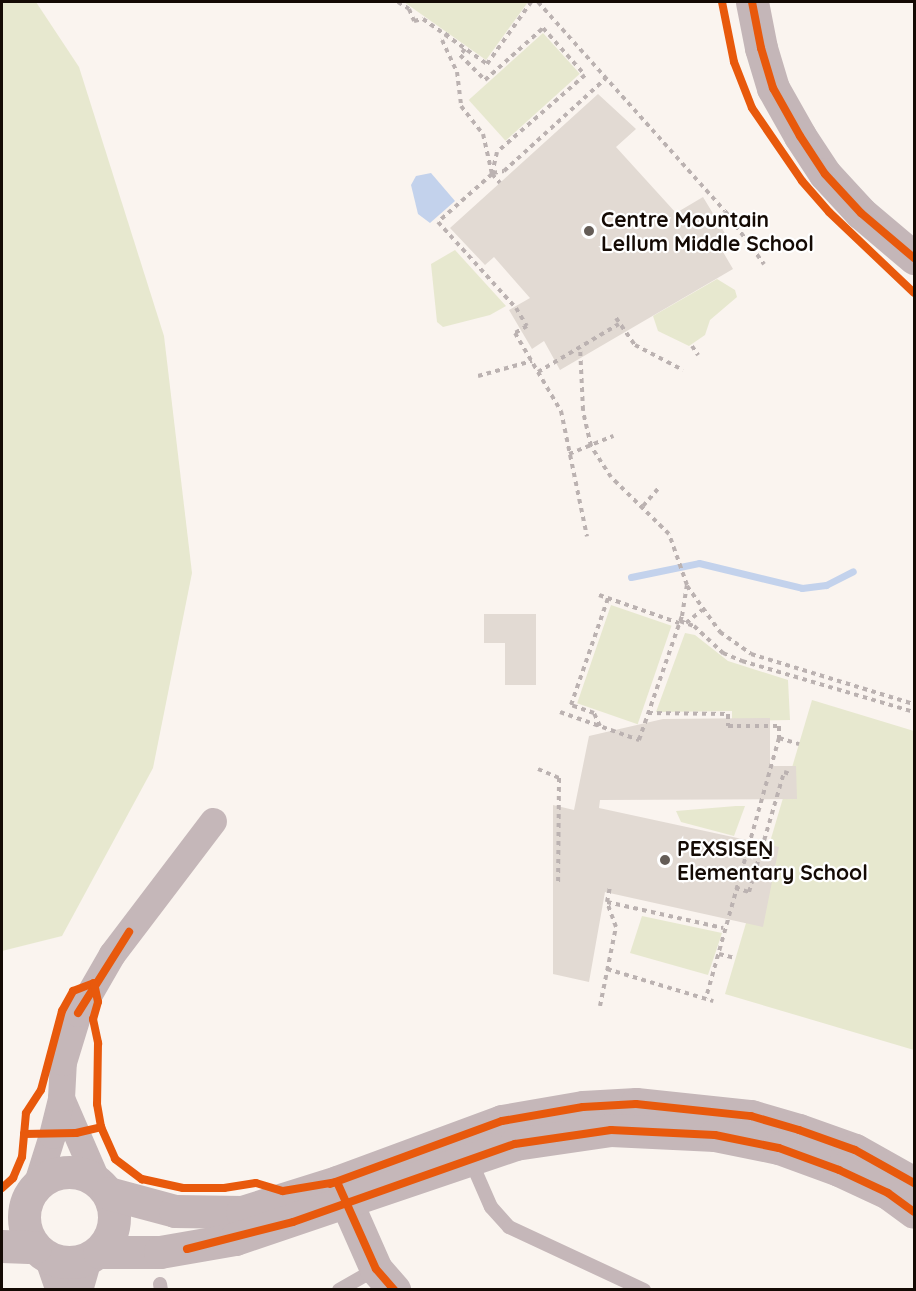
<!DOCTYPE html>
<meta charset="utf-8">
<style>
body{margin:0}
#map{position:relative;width:916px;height:1291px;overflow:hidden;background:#faf4ef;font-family:Quicksand,sans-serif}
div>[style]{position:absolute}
.green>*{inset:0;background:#e7e8cf;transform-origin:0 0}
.water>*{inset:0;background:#c3d2ec}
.stream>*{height:7px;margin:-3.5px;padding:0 3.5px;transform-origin:3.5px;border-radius:3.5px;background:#c3d2ec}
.building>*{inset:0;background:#e2dad3}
.path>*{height:4px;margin-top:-2px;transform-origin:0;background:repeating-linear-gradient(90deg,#bbb2b1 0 4.5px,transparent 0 9px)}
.service>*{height:14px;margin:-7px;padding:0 7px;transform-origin:7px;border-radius:7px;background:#c5b7b9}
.minor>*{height:27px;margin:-13.5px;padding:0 13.5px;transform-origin:13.5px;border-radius:13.5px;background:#c5b7b9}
.tertiary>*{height:33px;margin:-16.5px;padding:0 16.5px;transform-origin:16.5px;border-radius:16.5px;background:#c5b7b9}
.tertiary>.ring{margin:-16.5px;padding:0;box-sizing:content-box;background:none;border:33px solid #c5b7b9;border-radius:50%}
.secondary>*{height:33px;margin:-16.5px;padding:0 16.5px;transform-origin:16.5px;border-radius:16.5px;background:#c4b6b8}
.cycleway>*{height:8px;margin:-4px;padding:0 4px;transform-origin:4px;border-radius:4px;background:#e8590c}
.dots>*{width:16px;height:16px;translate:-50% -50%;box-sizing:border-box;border:3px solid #fff;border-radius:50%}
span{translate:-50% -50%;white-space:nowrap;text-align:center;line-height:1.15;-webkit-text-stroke:4.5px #fff;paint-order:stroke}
.poi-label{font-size:21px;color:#140a04;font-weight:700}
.left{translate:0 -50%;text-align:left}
.frame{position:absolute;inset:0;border:3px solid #140a04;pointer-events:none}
</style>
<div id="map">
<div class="green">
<i style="clip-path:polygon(2px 2px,36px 2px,79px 67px,164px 336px,192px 573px,153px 768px,62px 936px,2px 951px)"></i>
<i style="clip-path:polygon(404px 2px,528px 2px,486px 60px)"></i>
<i style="left:543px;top:33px;width:55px;height:100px;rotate:48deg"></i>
<i style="clip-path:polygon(455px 250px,506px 306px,490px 315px,443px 327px,437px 322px,431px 264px)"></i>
<i style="clip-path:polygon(717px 279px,735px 290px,737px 297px,710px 320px,705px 335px,689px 346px,658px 331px,653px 316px)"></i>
<i style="left:611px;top:605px;width:64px;height:104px;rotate:19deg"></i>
<i style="clip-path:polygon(685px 633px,695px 635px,728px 661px,788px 680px,790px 720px,732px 721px,732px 711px,656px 712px)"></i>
<i style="clip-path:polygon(812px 700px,914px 731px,914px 1050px,725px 994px)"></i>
<i style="clip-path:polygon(736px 806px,745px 806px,734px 836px,681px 822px,676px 811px)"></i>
<i style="clip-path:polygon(642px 916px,722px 933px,708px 975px,630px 953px)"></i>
</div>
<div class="water">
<i style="clip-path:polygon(431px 173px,455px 201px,430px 223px,418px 214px,411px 185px,416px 176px)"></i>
</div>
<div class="stream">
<i style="left:631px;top:577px;width:69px;rotate:-11.6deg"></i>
<i style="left:699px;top:563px;width:106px;rotate:13.6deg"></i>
<i style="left:802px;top:588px;width:24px;rotate:-7deg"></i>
<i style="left:826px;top:585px;width:30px;rotate:-27deg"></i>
</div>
<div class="building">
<i style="clip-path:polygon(598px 94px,636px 129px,616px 147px,676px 213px,703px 197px,726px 235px,716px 240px,733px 269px,560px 370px,544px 341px,532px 349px,509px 310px,530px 298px,494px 257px,485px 265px,450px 228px)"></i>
<i style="clip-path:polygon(484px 614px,536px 614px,536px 685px,505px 685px,505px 643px,484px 643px)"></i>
<i style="clip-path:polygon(770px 718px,770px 766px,796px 766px,797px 799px,600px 800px,599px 808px,779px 847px,763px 927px,605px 892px,589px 982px,553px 974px,553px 805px,574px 810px,589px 736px,663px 719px)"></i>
</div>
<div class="path">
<i style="left:398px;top:2px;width:13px;rotate:32deg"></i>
<i style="left:409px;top:9px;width:13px;rotate:67deg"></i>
<i style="left:414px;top:21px;width:9px;rotate:-13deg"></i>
<i style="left:423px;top:19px;width:78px;rotate:35.1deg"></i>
<i style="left:487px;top:64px;width:76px;rotate:-54.6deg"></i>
<i style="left:538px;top:2px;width:280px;rotate:48.2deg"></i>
<i style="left:725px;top:211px;width:66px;rotate:53.7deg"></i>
<i style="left:448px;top:33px;width:9px;rotate:131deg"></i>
<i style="left:442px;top:40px;width:35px;rotate:65deg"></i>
<i style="left:457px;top:72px;width:34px;rotate:83deg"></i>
<i style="left:461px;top:106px;width:36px;rotate:52deg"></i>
<i style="left:483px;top:134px;width:41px;rotate:77.3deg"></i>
<i style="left:492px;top:174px;width:12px;rotate:48deg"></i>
<i style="left:465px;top:49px;width:8px;rotate:130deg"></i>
<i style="left:460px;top:55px;width:35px;rotate:45deg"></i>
<i style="left:485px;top:80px;width:78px;rotate:-41.9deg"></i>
<i style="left:543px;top:28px;width:63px;rotate:48.2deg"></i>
<i style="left:585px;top:75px;width:117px;rotate:138.8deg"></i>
<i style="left:497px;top:152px;width:23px;rotate:103deg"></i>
<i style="left:492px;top:174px;width:72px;rotate:138.4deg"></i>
<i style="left:438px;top:222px;width:116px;rotate:47.8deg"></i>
<i style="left:516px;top:308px;width:21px;rotate:59deg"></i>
<i style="left:527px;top:326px;width:14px;rotate:150deg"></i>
<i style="left:515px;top:333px;width:91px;rotate:59.5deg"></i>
<i style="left:561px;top:411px;width:128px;rotate:78.3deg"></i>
<i style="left:493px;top:173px;width:11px;rotate:-10deg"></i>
<i style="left:504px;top:171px;width:137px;rotate:-42.3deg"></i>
<i style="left:616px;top:318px;width:33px;rotate:55deg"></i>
<i style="left:635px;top:345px;width:54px;rotate:27.5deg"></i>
<i style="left:692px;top:346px;width:11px;rotate:56deg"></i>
<i style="left:538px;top:372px;width:94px;rotate:-30.7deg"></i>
<i style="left:478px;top:376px;width:56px;rotate:-15.5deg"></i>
<i style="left:569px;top:454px;width:48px;rotate:-22.2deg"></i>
<i style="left:643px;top:506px;width:23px;rotate:-49deg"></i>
<i style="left:687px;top:586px;width:57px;rotate:54.3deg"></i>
<i style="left:720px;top:632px;width:38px;rotate:35deg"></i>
<i style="left:751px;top:654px;width:170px;rotate:17.1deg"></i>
<i style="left:599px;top:595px;width:85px;rotate:19.3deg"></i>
<i style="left:680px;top:621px;width:15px;rotate:20deg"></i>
<i style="left:694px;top:626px;width:40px;rotate:43deg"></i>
<i style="left:723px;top:653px;width:21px;rotate:23deg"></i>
<i style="left:742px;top:661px;width:179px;rotate:16.5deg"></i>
<i style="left:686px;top:623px;width:21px;rotate:-39deg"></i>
<i style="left:560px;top:712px;width:84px;rotate:19.5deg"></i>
<i style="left:639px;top:740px;width:131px;rotate:-70.9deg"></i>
<i style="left:682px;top:616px;width:31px;rotate:-81deg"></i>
<i style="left:687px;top:585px;width:54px;rotate:-109.4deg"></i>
<i style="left:669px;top:534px;width:81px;rotate:-135.5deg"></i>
<i style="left:611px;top:477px;width:37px;rotate:-123deg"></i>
<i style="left:591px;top:446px;width:37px;rotate:-103deg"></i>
<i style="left:583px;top:410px;width:63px;rotate:-92.7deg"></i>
<i style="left:648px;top:713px;width:80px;rotate:0.7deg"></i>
<i style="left:728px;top:714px;width:12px;rotate:90deg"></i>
<i style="left:728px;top:726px;width:51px"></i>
<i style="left:779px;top:726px;width:12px;rotate:90deg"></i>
<i style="left:779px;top:738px;width:270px;rotate:105.7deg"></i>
<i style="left:600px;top:726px;width:14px;rotate:-115deg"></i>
<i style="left:594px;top:713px;width:24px;rotate:-161deg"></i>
<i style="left:571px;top:705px;width:113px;rotate:-70.9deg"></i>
<i style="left:779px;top:738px;width:21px;rotate:17deg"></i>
<i style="left:538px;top:769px;width:23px;rotate:23deg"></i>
<i style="left:559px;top:778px;width:107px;rotate:90.5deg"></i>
<i style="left:735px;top:888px;width:15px;rotate:16deg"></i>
<i style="left:749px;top:892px;width:125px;rotate:-73.7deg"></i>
<i style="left:784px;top:772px;width:6px;rotate:18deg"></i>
<i style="left:607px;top:902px;width:119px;rotate:12.6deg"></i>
<i style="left:719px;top:954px;width:16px;rotate:14deg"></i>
<i style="left:607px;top:969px;width:111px;rotate:16.8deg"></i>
<i style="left:600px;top:1006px;width:81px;rotate:-78.6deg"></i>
<i style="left:616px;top:927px;width:27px;rotate:-110deg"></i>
<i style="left:607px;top:902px;width:15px;rotate:-79deg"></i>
</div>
<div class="service">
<i style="left:470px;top:1159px;width:52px;rotate:66.4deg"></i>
<i style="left:491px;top:1207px;width:27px;rotate:48deg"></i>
<i style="left:509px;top:1227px;width:149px;rotate:25deg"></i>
<i style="left:160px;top:1284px;width:6px;rotate:81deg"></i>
<i style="left:339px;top:1290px;width:43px;rotate:-29.6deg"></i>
</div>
<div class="minor">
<i style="left:61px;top:1098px;width:90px;rotate:66.6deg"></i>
<i style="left:36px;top:1186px;width:53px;rotate:-72.6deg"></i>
<i style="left:52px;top:1135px;width:38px;rotate:-76deg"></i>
<i style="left:61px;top:1098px;width:36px;rotate:-87deg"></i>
<i style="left:63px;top:1062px;width:51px;rotate:-73deg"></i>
<i style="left:78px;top:1013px;width:68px;rotate:-60deg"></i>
<i style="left:112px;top:954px;width:167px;rotate:-52.8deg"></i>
<i style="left:47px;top:1256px;width:36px;rotate:71deg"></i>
<i style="left:79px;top:1290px;width:33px;rotate:-74deg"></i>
</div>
<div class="tertiary">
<i class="ring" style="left:24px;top:1172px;width:57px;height:57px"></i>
<i style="left:338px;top:1183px;width:94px;rotate:66.2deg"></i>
<i style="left:376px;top:1269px;width:28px;rotate:49deg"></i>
<i style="left:108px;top:1193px;width:69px;rotate:15deg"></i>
<i style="left:175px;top:1211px;width:67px;rotate:0.9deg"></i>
<i style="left:242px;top:1212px;width:100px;rotate:-17.5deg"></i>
<i style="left:337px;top:1182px;width:176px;rotate:-20.3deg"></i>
<i style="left:502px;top:1121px;width:82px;rotate:-9.8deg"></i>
<i style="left:583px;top:1107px;width:53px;rotate:-3.2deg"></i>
<i style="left:636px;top:1104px;width:116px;rotate:6deg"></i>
<i style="left:751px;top:1116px;width:50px;rotate:16.3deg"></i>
<i style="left:799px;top:1130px;width:59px;rotate:19.7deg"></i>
<i style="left:855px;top:1150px;width:68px;rotate:29.2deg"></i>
<i style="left:2px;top:1246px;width:33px;rotate:2deg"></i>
<i style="left:99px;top:1252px;width:61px"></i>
<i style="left:160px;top:1252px;width:76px;rotate:-9.8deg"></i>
<i style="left:235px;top:1239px;width:296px;rotate:-18.7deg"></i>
<i style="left:515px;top:1144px;width:97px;rotate:-8.3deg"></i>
<i style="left:611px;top:1130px;width:104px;rotate:2.8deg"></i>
<i style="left:715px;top:1135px;width:65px;rotate:11.5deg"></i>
<i style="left:779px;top:1148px;width:64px;rotate:20.1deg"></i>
<i style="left:839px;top:1170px;width:54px;rotate:25.1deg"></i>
<i style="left:888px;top:1193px;width:32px;rotate:36deg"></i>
</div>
<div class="secondary">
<i style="left:752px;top:2px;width:47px;rotate:78.9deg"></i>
<i style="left:761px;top:48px;width:42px;rotate:73.3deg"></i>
<i style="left:773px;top:88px;width:55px;rotate:60.6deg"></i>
<i style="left:800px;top:136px;width:45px;rotate:56.7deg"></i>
<i style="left:825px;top:174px;width:53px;rotate:47.3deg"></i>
<i style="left:861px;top:213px;width:70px;rotate:40.3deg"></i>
</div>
<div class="cycleway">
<i style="left:722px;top:2px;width:61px;rotate:78.7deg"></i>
<i style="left:734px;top:62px;width:49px;rotate:68.6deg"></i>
<i style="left:752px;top:108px;width:88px;rotate:55.6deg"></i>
<i style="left:802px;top:181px;width:41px;rotate:48.9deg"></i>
<i style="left:829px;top:212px;width:117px;rotate:43.6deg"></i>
<i style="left:752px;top:2px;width:47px;rotate:78.9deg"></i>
<i style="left:761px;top:48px;width:42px;rotate:73.3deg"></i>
<i style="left:773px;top:88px;width:55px;rotate:60.6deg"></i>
<i style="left:800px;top:136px;width:45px;rotate:56.7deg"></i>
<i style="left:825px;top:174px;width:53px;rotate:47.3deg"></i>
<i style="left:861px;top:213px;width:70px;rotate:40.3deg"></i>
<i style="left:78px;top:1013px;width:96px;rotate:-57.8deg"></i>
<i style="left:24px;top:1134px;width:52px;rotate:-1.1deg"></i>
<i style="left:76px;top:1133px;width:26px;rotate:-13deg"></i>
<i style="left:330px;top:1184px;width:183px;rotate:-20.1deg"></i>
<i style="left:502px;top:1121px;width:82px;rotate:-9.8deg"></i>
<i style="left:583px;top:1107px;width:53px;rotate:-3.2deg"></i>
<i style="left:636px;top:1104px;width:116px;rotate:6deg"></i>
<i style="left:751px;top:1116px;width:50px;rotate:16.3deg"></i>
<i style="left:799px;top:1130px;width:59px;rotate:19.7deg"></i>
<i style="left:855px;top:1150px;width:68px;rotate:29.2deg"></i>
<i style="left:2px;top:1188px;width:15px;rotate:-42deg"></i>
<i style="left:13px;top:1178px;width:23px;rotate:-67deg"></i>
<i style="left:22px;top:1157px;width:44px;rotate:-84.8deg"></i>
<i style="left:26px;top:1113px;width:27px;rotate:-57deg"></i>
<i style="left:41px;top:1090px;width:82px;rotate:-75.1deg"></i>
<i style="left:62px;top:1011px;width:23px;rotate:-61deg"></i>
<i style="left:73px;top:991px;width:22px;rotate:-21deg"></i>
<i style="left:94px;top:983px;width:19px;rotate:78deg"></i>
<i style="left:98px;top:1002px;width:18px;rotate:106deg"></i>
<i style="left:93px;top:1019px;width:25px;rotate:78deg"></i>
<i style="left:98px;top:1043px;width:61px;rotate:90.9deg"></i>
<i style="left:97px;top:1104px;width:23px;rotate:80deg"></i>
<i style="left:101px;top:1127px;width:35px;rotate:66deg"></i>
<i style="left:115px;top:1159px;width:34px;rotate:37deg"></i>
<i style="left:142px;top:1179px;width:42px;rotate:12.4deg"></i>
<i style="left:183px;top:1188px;width:41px"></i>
<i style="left:224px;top:1188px;width:32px;rotate:-9deg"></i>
<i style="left:256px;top:1183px;width:28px;rotate:17deg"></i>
<i style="left:283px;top:1191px;width:55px;rotate:-9.5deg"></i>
<i style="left:337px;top:1182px;width:95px;rotate:65.9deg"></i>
<i style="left:376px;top:1269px;width:28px;rotate:49deg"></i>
<i style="left:187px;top:1249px;width:109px;rotate:-14.3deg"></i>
<i style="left:293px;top:1222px;width:235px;rotate:-19.4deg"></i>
<i style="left:515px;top:1144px;width:97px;rotate:-8.3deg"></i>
<i style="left:611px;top:1130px;width:104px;rotate:2.8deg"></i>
<i style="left:715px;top:1135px;width:65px;rotate:11.5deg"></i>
<i style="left:779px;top:1148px;width:64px;rotate:20.1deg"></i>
<i style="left:839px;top:1170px;width:54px;rotate:25.1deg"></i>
<i style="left:888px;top:1193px;width:32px;rotate:36deg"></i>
</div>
<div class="dots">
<i style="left:589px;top:231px;background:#645c56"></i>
<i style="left:665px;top:860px;background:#645c56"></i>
</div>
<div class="poi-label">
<span class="left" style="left:601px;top:231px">Centre Mountain<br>Lellum Middle School</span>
<span class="left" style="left:677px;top:860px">PEXSISEṈ<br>Elementary School</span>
</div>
<div class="frame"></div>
</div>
